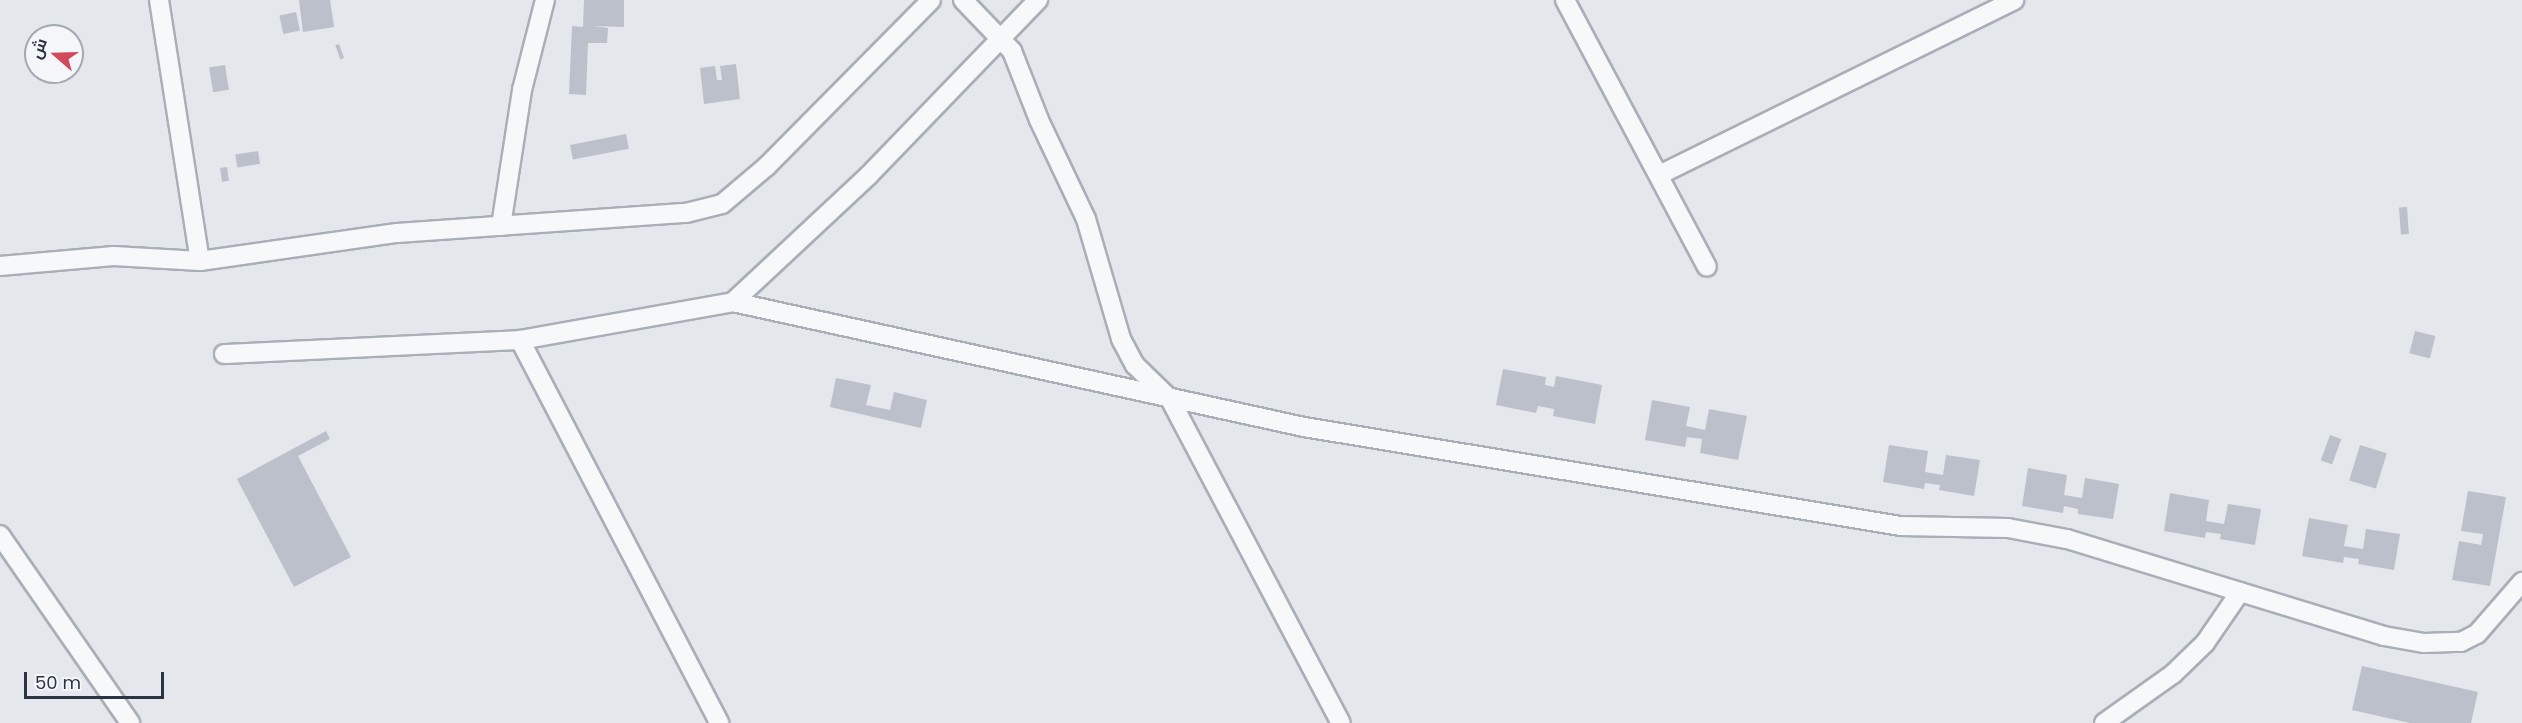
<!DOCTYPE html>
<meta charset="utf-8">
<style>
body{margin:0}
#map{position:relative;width:2522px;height:723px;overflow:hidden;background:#e4e7ec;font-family:Poppins,Cairo,sans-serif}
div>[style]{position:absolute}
.building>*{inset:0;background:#bbc0ca;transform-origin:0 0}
.roads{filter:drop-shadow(2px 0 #a9aeb7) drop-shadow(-2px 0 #a9aeb7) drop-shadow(0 2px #a9aeb7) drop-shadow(0 -2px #a9aeb7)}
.minor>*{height:18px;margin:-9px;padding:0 9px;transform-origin:9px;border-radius:9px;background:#f7f8fa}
span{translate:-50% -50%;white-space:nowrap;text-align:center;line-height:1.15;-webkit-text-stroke:6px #f4f6f9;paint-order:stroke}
.north{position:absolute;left:24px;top:24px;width:60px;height:60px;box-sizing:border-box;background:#f4f6f9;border:2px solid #a4a8b1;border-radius:50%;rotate:290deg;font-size:16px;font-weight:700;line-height:24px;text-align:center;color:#2b3445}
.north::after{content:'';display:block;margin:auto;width:21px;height:27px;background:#d1495b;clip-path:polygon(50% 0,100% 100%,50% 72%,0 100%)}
.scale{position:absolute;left:24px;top:672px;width:140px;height:27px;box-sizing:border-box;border:3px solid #2b3445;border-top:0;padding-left:8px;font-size:18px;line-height:21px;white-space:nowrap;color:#2b3445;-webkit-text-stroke:4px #f4f6f9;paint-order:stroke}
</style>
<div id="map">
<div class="building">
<i style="clip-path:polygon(299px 0,330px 0,334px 27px,303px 32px)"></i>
<i style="clip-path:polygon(584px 0,624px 0,624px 27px,593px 26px,608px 28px,607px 43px,588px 43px,586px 95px,569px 94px,572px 26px,583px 27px)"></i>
<i style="left:296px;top:12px;width:19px;height:17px;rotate:78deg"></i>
<i style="left:339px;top:44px;width:15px;height:4px;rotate:70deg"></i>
<i style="clip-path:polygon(736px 64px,740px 99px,704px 104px,700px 68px,715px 66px,717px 80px,722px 80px,720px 66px)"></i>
<i style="left:225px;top:65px;width:25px;height:16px;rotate:81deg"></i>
<i style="left:626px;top:134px;width:15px;height:57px;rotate:79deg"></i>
<i style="left:258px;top:151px;width:13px;height:23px;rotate:81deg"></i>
<i style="left:227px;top:167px;width:14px;height:7px;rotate:82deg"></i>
<i style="left:2407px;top:207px;width:27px;height:8px;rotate:86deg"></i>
<i style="left:2415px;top:331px;width:21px;height:23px;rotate:14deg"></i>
<i style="clip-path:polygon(1503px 369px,1546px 377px,1545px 385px,1554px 387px,1556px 376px,1602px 385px,1595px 424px,1553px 416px,1554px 409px,1538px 406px,1536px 413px,1496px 405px)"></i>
<i style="clip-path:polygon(836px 378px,871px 385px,866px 405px,890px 410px,894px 392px,927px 400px,921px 428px,830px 407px)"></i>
<i style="clip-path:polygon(1652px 400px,1690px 407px,1686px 426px,1705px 430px,1709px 409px,1747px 416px,1738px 460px,1700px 453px,1702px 439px,1687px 437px,1685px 447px,1645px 440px)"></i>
<i style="clip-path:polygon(326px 431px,330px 439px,298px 456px,351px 557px,294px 587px,237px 479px)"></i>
<i style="left:2330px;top:435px;width:12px;height:27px;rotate:20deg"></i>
<i style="clip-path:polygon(1889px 445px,1928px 451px,1925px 472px,1943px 475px,1946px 455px,1980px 460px,1974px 496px,1939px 490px,1940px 485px,1925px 483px,1924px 489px,1883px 482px)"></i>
<i style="left:2360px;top:445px;width:28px;height:37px;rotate:17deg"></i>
<i style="clip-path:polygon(2028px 468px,2067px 475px,2064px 495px,2082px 498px,2085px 478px,2119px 484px,2113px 519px,2078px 514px,2078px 509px,2064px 506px,2063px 513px,2022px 506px)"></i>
<i style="clip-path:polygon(2468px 491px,2506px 497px,2490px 586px,2452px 580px,2459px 541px,2481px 545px,2483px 534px,2461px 531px)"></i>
<i style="clip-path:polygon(2170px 493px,2209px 500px,2206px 521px,2224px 524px,2228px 504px,2261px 509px,2255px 545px,2220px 539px,2221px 534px,2206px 532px,2205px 538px,2164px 531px)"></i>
<i style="clip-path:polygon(2309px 518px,2348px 525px,2344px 546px,2363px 549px,2366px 529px,2400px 534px,2394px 570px,2358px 564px,2359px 559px,2344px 557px,2343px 563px,2302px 556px)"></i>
<i style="clip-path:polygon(2362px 666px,2478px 692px,2471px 723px,2410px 723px,2352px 710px)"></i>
</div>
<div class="roads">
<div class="minor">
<i style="left:159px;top:0;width:264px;rotate:81.1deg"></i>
<i style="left:963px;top:0;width:71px;rotate:46.1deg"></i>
<i style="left:1012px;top:51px;width:74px;rotate:68.6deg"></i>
<i style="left:1039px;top:120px;width:110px;rotate:64.6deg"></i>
<i style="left:1086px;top:219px;width:125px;rotate:73.7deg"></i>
<i style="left:1121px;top:339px;width:30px;rotate:62deg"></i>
<i style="left:1135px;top:365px;width:49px;rotate:44.2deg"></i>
<i style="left:1170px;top:399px;width:366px;rotate:62.2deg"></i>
<i style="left:1565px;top:0;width:302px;rotate:62deg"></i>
<i style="left:1659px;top:175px;width:396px;rotate:-26.2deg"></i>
<i style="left:501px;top:226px;width:138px;rotate:-81.2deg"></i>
<i style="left:522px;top:90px;width:93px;rotate:-75.7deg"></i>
<i style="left:0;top:266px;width:114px;rotate:-5deg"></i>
<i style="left:114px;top:256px;width:86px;rotate:3.3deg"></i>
<i style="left:200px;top:261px;width:199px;rotate:-8.1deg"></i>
<i style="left:397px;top:233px;width:290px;rotate:-4deg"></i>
<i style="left:686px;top:213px;width:37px;rotate:-14deg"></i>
<i style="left:722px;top:204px;width:59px;rotate:-40.2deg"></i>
<i style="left:767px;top:166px;width:233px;rotate:-45.3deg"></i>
<i style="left:733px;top:302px;width:585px;rotate:12.35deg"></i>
<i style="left:1304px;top:427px;width:605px;rotate:9.42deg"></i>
<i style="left:1901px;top:526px;width:107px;rotate:1.1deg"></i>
<i style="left:2008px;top:528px;width:60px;rotate:10.6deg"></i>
<i style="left:2067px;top:539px;width:332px;rotate:17deg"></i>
<i style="left:2384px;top:636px;width:41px;rotate:9.9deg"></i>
<i style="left:2424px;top:643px;width:37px;rotate:-2deg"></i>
<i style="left:2461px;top:642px;width:18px;rotate:-27deg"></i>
<i style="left:2477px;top:634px;width:69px;rotate:-49.1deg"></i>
<i style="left:520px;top:340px;width:432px;rotate:62.5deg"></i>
<i style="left:224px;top:354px;width:296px;rotate:-2.7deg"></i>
<i style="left:520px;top:340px;width:216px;rotate:-10.1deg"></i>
<i style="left:733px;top:302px;width:185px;rotate:-43deg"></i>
<i style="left:868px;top:176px;width:245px;rotate:-46deg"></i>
<i style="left:0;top:535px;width:229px;rotate:55.3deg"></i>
<i style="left:2104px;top:723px;width:85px;rotate:-35.4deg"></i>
<i style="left:2173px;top:674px;width:45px;rotate:-44.1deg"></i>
<i style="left:2205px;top:643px;width:62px;rotate:-55.5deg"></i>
</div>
</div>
<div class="north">ش</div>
<div class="scale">50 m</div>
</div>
